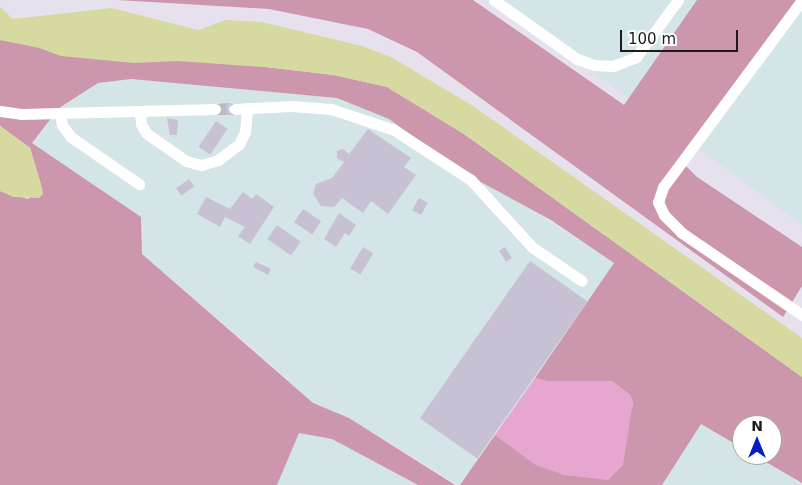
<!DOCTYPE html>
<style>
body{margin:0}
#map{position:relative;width:802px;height:485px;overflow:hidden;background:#e7e1ed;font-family:"DejaVu Sans",sans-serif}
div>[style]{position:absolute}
.industrial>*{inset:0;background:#d3e5e6}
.grass>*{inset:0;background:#e7a6d0}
.forest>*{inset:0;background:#cc96ad}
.water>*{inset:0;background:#d6daa1}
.building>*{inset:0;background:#c7c1d3;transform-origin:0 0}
.minor-tunnel>*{height:11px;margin-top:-5.5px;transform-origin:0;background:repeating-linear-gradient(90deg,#beb9c3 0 11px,transparent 0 16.5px)}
.minor>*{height:11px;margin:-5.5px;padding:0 5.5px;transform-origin:5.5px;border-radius:5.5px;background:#fff}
span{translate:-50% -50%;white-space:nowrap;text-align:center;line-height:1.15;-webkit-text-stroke:5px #fff;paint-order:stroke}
.north{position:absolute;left:732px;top:415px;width:50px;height:50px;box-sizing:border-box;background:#fff;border:1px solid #a4a4a4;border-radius:50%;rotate:0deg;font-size:14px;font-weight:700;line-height:20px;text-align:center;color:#1b1b1b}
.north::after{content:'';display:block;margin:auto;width:18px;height:22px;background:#041fc3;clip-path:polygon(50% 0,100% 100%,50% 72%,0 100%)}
.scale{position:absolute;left:620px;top:30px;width:118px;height:22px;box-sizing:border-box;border:2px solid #1b1b1b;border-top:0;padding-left:6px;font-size:15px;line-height:18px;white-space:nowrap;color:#1b1b1b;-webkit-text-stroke:4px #fff;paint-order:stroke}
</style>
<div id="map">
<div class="industrial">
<i style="clip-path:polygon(486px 0,802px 0,802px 225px,637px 103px)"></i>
<i style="clip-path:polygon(131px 79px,337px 98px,389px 119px,615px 263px,460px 485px,349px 418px,313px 403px,270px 363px,142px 254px,144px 229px,141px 217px,32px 143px,59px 108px,98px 83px)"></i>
<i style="clip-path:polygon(701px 423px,742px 448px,742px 455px,754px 455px,802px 485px,662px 485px)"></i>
<i style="clip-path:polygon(299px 433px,332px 439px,418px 485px,277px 485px)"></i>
</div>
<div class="grass">
<i style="clip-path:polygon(535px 378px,547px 381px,612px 381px,630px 395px,633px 401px,628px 450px,624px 465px,616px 474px,608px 480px,582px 479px,551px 471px,536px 465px,495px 435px)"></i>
</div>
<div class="forest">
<i style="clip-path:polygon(117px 0,473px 0,624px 105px,697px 0,799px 0,683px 163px,697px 177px,802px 247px,802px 286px,783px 317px,417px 52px,368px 29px,269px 9px)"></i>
<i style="clip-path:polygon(0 40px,116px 55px,265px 67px,334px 75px,387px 87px,464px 134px,802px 377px,802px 483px,754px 455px,772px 455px,772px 425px,742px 425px,742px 448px,701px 424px,662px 485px,460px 485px,495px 435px,536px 465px,565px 475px,608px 480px,623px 465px,633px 402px,630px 395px,612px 381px,547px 381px,535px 378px,614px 263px,551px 220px,466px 174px,389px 119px,337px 98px,131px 79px,98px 83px,59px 108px,32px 143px,141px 217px,142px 254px,313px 403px,349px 418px,455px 485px,418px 485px,332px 439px,299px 433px,277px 485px,0 485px,0 191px,28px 199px,42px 188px,30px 148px,0 126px)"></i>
</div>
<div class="water">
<i style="clip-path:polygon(0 7px,13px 19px,112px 8px,198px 30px,226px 20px,262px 22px,362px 46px,391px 57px,473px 106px,802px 338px,802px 377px,464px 134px,387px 87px,334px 75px,265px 67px,178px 61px,134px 63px,61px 56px,39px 48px,0 40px)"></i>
<i style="clip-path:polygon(0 126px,30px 148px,42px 188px,43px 194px,39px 198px,13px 197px,0 191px)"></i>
</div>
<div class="building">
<i style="clip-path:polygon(220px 103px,231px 103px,228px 109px,231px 115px,219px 115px,222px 109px)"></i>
<i style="clip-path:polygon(167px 118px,178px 120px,177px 135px,170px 135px)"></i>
<i style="left:216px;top:121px;width:14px;height:31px;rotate:34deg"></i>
<i style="clip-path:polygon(368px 129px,411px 158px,404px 167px,416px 175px,388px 214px,371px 201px,363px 213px,342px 198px,334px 207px,321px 206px,313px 194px,316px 184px,332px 178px,344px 162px,337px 158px,337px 151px,343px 149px,349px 154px)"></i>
<i style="left:189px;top:179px;width:9px;height:16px;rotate:54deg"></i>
<i style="clip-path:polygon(243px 192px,252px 199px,256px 194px,274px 207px,250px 244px,238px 236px,245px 227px,225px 217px,220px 227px,197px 214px,206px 197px,230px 209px)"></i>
<i style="left:419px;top:198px;width:10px;height:14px;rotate:29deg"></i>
<i style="left:303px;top:209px;width:22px;height:16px;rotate:34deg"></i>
<i style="clip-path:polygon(339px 213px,356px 225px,349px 236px,345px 233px,336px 247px,324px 239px)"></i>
<i style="left:277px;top:225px;width:29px;height:17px;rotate:35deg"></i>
<i style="left:363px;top:247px;width:12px;height:25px;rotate:31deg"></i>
<i style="left:505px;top:247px;width:13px;height:7px;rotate:58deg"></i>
<i style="left:530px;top:261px;width:70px;height:192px;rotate:35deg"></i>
<i style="clip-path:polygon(256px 262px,271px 269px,268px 275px,253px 267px)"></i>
</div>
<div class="minor-tunnel">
<i style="left:215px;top:109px;width:20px"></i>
</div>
<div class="minor">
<i style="left:494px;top:0;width:102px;rotate:35.4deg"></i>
<i style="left:577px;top:59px;width:18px;rotate:19deg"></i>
<i style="left:594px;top:65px;width:19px;rotate:3deg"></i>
<i style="left:613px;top:66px;width:25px;rotate:-21deg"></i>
<i style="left:636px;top:57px;width:71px;rotate:-53.6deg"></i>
<i style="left:802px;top:0;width:233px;rotate:126.6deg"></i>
<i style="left:663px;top:187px;width:16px;rotate:108deg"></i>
<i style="left:658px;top:202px;width:14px;rotate:65deg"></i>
<i style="left:664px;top:215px;width:25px;rotate:45deg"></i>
<i style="left:682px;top:233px;width:145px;rotate:34.3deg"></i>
<i style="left:235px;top:109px;width:56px;rotate:-3.1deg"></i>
<i style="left:291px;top:106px;width:40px;rotate:4.3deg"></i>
<i style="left:331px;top:109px;width:66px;rotate:18.4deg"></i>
<i style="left:394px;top:130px;width:92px;rotate:33deg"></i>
<i style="left:471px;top:180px;width:91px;rotate:47.7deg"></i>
<i style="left:532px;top:247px;width:60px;rotate:34.2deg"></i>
<i style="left:0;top:111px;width:21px;rotate:8deg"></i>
<i style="left:21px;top:114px;width:194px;rotate:-1.5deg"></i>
<i style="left:140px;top:112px;width:12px;rotate:85deg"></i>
<i style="left:141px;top:124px;width:10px;rotate:61deg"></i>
<i style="left:146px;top:133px;width:49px;rotate:35deg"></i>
<i style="left:186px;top:161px;width:16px;rotate:15deg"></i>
<i style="left:201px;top:165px;width:18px;rotate:-16deg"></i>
<i style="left:218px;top:160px;width:26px;rotate:-37deg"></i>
<i style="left:239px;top:144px;width:13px;rotate:-63deg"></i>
<i style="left:245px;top:132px;width:24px;rotate:-85deg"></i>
<i style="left:60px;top:113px;width:12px;rotate:81deg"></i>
<i style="left:62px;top:125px;width:15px;rotate:53deg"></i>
<i style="left:71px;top:137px;width:83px;rotate:34.7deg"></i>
</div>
<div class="north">N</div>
<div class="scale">100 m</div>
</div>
